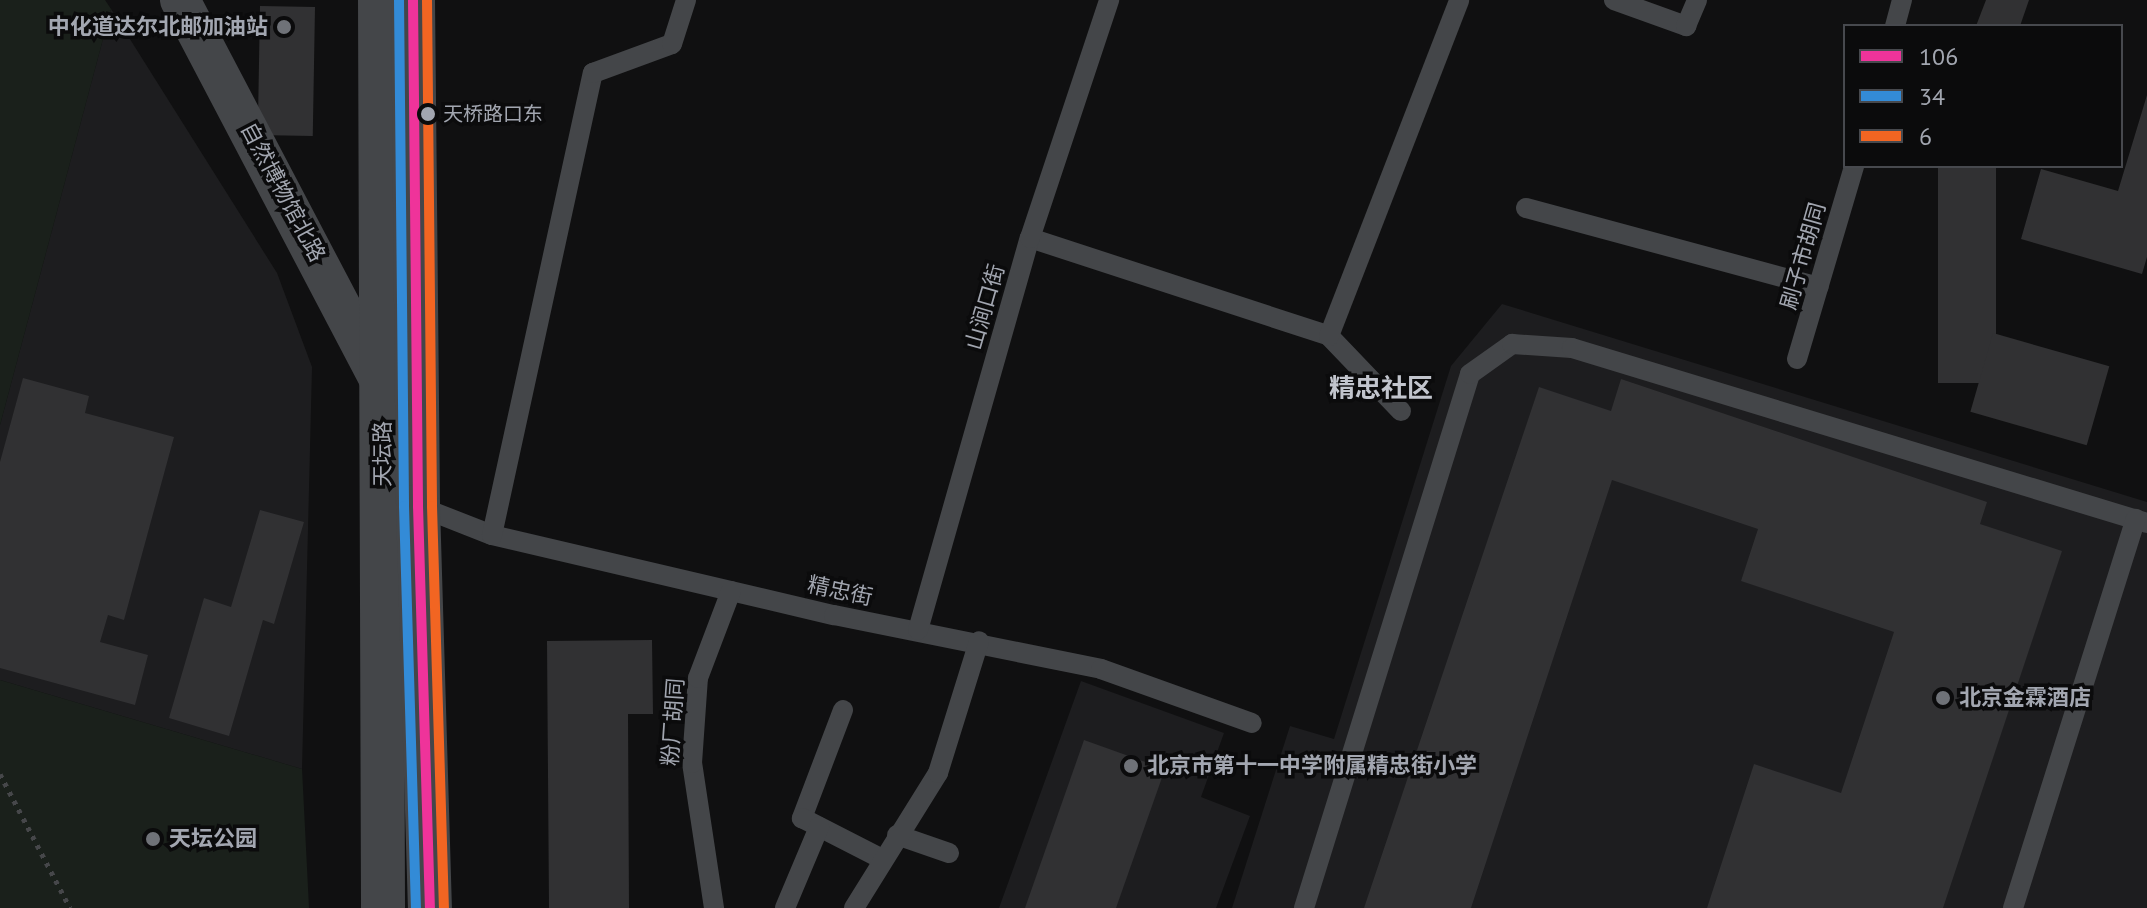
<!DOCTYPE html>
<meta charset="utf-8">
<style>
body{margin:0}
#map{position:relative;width:2147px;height:908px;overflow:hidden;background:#101011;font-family:"PT Sans","Noto Sans SC",sans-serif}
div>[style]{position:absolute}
.built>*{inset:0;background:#1d1d1f}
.green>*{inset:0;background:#1a201b}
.building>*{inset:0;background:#313133;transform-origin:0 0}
.path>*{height:5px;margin-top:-2.5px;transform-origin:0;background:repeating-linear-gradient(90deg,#46474a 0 4px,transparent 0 10px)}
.service>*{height:20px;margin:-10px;padding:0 10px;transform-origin:10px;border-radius:10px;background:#444649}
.minor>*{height:40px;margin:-20px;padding:0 20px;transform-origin:20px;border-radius:20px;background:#444649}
.tertiary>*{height:44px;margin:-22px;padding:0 22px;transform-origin:22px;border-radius:22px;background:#444649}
.bus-1>*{height:10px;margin:-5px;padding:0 5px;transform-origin:5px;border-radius:5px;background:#ef339a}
.bus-2>*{height:10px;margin:-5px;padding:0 5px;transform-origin:5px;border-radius:5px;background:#338bd7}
.bus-3>*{height:10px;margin:-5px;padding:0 5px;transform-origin:5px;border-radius:5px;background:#f26522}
.dots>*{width:22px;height:22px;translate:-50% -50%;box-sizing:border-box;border:4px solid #0b0b0c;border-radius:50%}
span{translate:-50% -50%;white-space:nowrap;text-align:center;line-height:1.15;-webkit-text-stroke:7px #0b0b0c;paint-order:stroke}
.bus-label{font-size:20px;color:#a2a6b0}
.left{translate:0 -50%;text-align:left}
.poi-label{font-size:22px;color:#a2a6b0;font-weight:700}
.right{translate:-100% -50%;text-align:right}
.street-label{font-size:22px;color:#a2a6b0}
.quarter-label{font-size:26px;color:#c2c5cd;font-weight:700}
.legend{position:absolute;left:1843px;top:24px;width:280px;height:144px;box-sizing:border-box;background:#0b0b0c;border:2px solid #47494e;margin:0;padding:10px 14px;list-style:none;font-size:24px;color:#a2a6b0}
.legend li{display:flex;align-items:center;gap:16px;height:40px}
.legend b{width:40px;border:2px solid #47494e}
</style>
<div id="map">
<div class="built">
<i style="clip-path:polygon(111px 9px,277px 273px,312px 367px,302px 769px,0 680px,0 425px)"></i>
<i style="clip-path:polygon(1502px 304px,2147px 502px,2147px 908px,1232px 908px,1290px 726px,1334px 739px,1451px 366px)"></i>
<i style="clip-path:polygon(1081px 681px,1224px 733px,1201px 797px,1250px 816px,1216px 908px,999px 908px)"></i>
</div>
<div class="green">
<i style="clip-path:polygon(0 0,105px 0,111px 9px,0 425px)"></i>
<i style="clip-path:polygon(0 680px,302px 769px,309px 908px,0 908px)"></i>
</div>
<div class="building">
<i style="clip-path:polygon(1986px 0,2029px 0,2020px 26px,1976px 26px)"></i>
<i style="left:260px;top:6px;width:55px;height:129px;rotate:1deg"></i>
<i style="clip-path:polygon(2147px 95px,2147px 257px,2142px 274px,2021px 239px,2041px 169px,2118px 191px)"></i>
<i style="left:1938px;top:166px;width:58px;height:217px"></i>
<i style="left:1993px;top:333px;width:121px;height:82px;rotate:16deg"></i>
<i style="clip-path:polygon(23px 378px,89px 396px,85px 413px,174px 437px,124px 620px,108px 615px,100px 642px,148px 655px,135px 705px,0 668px,0 462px)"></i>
<i style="clip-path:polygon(1621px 379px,1987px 502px,1980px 524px,2062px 551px,1943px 908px,1707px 908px,1754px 764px,1841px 793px,1894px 632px,1741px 581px,1758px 529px,1612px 480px,1471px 908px,1364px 908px,1539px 387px,1611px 411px)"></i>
<i style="clip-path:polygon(260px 510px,304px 522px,274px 624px,263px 620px,229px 736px,169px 718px,204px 598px,231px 607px)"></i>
<i style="clip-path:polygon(652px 640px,653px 714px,628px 714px,629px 908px,549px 908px,547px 641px)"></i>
<i style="clip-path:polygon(1084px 740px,1165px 769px,1116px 908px,1025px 908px)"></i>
</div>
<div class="path">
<i style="left:0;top:774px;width:151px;rotate:62.4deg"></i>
</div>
<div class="service">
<i style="left:1614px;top:0;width:77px;rotate:19.9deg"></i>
<i style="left:1686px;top:26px;width:28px;rotate:-67deg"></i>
<i style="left:1895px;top:26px;width:27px;rotate:-75deg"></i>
<i style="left:1526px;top:208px;width:303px;rotate:15.1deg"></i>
<i style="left:1030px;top:238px;width:315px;rotate:18.1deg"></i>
<i style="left:1329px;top:336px;width:104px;rotate:46.2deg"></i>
<i style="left:1329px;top:336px;width:360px;rotate:-68.8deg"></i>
<i style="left:1797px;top:359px;width:201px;rotate:-73.5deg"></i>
<i style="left:418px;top:506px;width:79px;rotate:21.4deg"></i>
<i style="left:492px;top:535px;width:351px;rotate:13.2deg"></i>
<i style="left:834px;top:615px;width:272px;rotate:11.4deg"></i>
<i style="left:1101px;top:669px;width:160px;rotate:19.7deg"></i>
<i style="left:492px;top:535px;width:473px;rotate:-77.7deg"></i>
<i style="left:593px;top:73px;width:84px;rotate:-20.2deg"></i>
<i style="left:672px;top:44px;width:46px;rotate:-72.3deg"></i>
<i style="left:918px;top:630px;width:408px;rotate:-74.1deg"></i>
<i style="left:1030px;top:238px;width:251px;rotate:-71.6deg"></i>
<i style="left:843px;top:710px;width:116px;rotate:110.8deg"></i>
<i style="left:802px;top:818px;width:90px;rotate:27.1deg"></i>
<i style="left:897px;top:835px;width:55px;rotate:19.1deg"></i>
<i style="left:714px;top:908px;width:147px;rotate:-98.6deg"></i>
<i style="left:692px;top:763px;width:85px;rotate:-86deg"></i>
<i style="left:698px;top:678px;width:93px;rotate:-69.2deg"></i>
<i style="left:785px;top:908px;width:88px;rotate:-67.2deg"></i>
<i style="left:854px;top:908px;width:159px;rotate:-58.1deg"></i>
<i style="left:938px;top:773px;width:138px;rotate:-72.7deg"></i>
<i style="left:1304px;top:908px;width:559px;rotate:-72.73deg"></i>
<i style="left:1470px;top:374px;width:52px;rotate:-35.5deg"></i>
<i style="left:1512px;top:344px;width:60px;rotate:3.8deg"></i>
<i style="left:1572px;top:348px;width:601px;rotate:16.93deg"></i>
<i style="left:2013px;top:908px;width:408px;rotate:-72.5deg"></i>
</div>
<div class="minor">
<i style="left:180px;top:0;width:435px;rotate:62.3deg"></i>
</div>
<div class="tertiary">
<i style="left:380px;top:0;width:908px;rotate:89.81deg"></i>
<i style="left:413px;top:0;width:506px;rotate:89.43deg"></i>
<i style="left:418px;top:506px;width:402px;rotate:88.3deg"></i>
</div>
<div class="bus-1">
<i style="left:413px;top:0;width:506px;rotate:89.43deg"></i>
<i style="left:418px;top:506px;width:402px;rotate:88.3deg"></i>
</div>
<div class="bus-2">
<i style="left:399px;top:0;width:506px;rotate:89.43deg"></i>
<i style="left:404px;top:506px;width:402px;rotate:88.3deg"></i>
</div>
<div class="bus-3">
<i style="left:427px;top:0;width:506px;rotate:89.43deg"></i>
<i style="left:432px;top:506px;width:402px;rotate:88.3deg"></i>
</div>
<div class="dots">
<i style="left:284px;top:27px;background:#6f7278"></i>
<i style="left:428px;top:114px;background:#a2a6b0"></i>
<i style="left:1943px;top:698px;background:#6f7278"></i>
<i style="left:1131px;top:766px;background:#6f7278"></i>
<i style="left:153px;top:839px;background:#6f7278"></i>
</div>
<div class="bus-label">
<span class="left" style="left:443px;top:114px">天桥路口东</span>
</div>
<div class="poi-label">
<span class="right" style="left:268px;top:27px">中化道达尔北邮加油站</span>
<span class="left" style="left:1959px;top:698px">北京金霖酒店</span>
<span class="left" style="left:1147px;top:766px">北京市第十一中学附属精忠街小学</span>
<span class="left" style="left:169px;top:839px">天坛公园</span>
</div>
<div class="street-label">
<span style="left:283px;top:192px;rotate:62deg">自然博物馆北路</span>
<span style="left:1803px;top:256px;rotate:-74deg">刷子市胡同</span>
<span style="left:985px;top:307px;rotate:-74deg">山涧口街</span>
<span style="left:383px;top:454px;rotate:-90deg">天坛路</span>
<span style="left:840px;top:591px;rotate:12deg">精忠街</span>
<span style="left:673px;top:722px;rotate:-86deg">粉厂胡同</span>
</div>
<div class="quarter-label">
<span style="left:1381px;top:388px">精忠社区</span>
</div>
<ul class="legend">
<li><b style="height:10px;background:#ef339a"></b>106</li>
<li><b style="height:10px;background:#338bd7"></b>34</li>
<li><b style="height:10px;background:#f26522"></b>6</li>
</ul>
</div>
